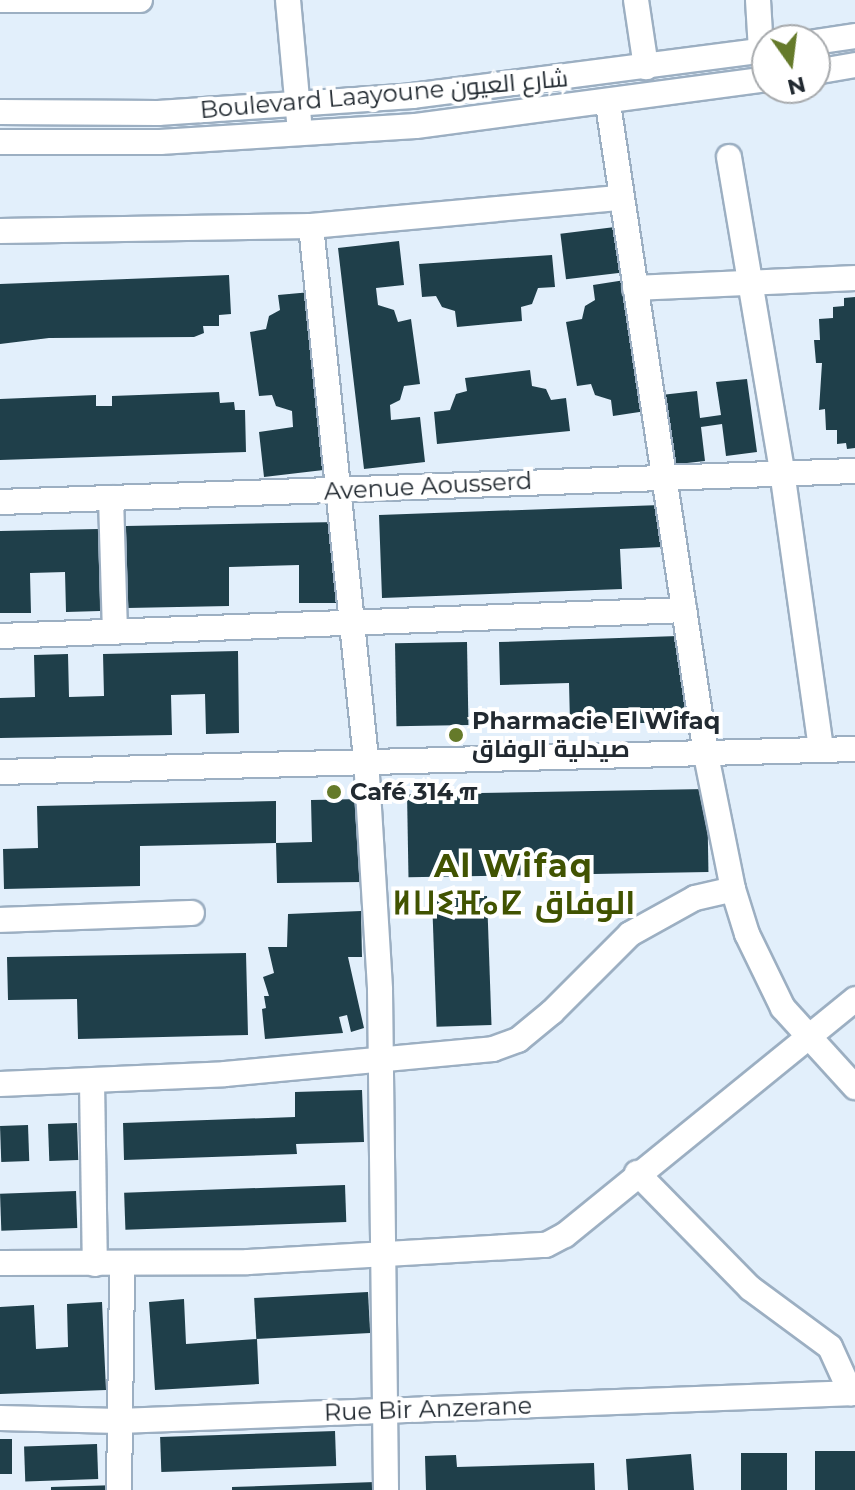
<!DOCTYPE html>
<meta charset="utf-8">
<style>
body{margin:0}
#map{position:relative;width:855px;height:1490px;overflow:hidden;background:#e2effb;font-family:Montserrat,Cairo,"Noto Sans Tifinagh",sans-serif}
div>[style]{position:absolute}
.building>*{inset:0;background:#1f3f4a;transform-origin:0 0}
.roads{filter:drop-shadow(2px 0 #9cafc2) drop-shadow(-2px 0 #9cafc2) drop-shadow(0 2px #9cafc2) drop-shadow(0 -2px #9cafc2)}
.minor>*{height:24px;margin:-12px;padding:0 12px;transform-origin:12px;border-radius:12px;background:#fff}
.dots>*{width:22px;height:22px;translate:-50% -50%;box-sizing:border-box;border:4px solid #fff;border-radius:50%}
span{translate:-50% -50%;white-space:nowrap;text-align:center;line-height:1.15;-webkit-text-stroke:8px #fff;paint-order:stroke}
.street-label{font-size:24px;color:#222a31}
.poi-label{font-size:24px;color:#222a31;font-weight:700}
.left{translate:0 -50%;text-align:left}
.district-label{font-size:32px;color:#415301;font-weight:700;letter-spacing:2px}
.north{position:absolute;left:751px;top:24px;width:80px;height:80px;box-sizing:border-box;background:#fff;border:2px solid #a7aaad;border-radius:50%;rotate:166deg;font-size:22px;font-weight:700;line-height:32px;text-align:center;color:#222a31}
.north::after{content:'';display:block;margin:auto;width:28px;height:36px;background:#657a2a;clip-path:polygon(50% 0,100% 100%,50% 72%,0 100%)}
</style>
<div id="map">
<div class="building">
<i style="left:615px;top:227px;width:46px;height:55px;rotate:83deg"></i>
<i style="clip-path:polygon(399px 241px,404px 285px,376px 288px,378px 305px,394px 310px,398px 322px,411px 319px,420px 384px,404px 386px,400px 400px,390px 405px,391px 420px,420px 417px,425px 462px,364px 469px,338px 248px)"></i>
<i style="clip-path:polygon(552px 255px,555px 287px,538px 288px,532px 304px,521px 307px,522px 321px,457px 327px,455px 311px,442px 307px,436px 296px,422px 297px,419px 264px)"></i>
<i style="clip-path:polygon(229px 275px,231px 314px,219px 315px,219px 326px,203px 326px,204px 333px,194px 337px,49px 338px,0 344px,0 284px)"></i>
<i style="clip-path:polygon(625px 280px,646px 411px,613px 416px,611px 400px,595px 395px,591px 384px,577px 386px,566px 322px,582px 319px,585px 306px,595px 300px,593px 285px)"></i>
<i style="clip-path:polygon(311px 292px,332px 469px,264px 477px,259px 432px,293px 427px,292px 411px,276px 406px,272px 395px,259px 396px,250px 332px,266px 329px,269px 316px,280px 310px,278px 295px)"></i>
<i style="clip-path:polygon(855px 297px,855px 448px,847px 449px,846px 443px,837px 444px,837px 430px,826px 430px,825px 409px,819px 410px,822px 363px,816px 363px,814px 340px,820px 340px,819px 319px,833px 318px,833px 307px,844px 306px,844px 298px)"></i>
<i style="clip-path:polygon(530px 370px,532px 386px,546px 389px,551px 400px,566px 398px,570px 431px,437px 444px,434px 412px,450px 410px,456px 394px,467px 391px,465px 378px)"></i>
<i style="clip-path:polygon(747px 379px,757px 452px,726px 456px,722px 424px,701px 427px,705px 461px,669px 465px,661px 395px,697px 391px,700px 418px,721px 415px,716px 382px)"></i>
<i style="clip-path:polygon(219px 392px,220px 403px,234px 402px,235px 410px,245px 410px,246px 452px,0 460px,0 399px,96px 395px,96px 406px,112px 406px,112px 396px)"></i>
<i style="clip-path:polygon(661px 505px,662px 547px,620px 549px,622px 589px,382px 598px,379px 515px)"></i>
<i style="clip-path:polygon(339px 522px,340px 603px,299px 603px,299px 565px,229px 567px,229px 606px,127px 608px,126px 526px)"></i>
<i style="clip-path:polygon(99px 529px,100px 611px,66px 612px,65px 572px,30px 573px,31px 613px,0 613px,0 531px)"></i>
<i style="clip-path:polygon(678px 636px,688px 723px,570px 723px,569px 683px,500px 685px,499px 642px)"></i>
<i style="left:467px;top:642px;width:83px;height:72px;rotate:89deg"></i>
<i style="clip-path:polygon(238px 651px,239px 733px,206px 734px,205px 694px,171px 695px,172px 735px,0 738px,0 698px,35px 697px,34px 655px,68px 654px,69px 697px,104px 696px,103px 654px)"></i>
<i style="left:707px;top:789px;width:83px;height:300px;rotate:89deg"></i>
<i style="clip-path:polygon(362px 799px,363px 882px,277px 883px,276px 843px,312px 842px,311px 800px)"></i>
<i style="clip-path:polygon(276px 801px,276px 843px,140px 846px,140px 886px,4px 889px,3px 849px,38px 848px,37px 806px)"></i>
<i style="left:487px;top:896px;width:129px;height:55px;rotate:88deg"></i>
<i style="clip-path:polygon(361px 911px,362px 957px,348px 957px,364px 1028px,351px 1032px,347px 1015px,339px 1017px,343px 1033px,265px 1039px,262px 1009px,266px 1008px,264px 996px,269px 996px,263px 977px,274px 973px,268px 947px,287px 947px,288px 914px)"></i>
<i style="clip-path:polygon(246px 953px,248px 1035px,78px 1039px,77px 999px,8px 1000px,7px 957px)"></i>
<i style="clip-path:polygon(362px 1090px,364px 1142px,296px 1144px,297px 1154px,124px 1160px,123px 1123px,295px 1117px,295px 1092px)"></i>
<i style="left:77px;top:1123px;width:37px;height:29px;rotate:88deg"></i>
<i style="left:28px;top:1125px;width:36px;height:28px;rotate:88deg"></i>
<i style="left:345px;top:1185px;width:37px;height:221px;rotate:88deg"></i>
<i style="left:76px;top:1191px;width:37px;height:76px;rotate:88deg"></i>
<i style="left:368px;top:1292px;width:41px;height:114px;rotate:87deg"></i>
<i style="clip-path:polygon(184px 1299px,186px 1344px,257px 1339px,259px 1384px,155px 1390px,149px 1302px)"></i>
<i style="clip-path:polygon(102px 1302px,106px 1390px,0 1394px,0 1307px,34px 1305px,36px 1349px,68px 1347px,67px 1304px)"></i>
<i style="left:335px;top:1431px;width:35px;height:175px;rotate:88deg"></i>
<i style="left:0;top:1439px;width:12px;height:35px"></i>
<i style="left:97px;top:1444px;width:35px;height:73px;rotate:88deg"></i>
<i style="left:815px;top:1451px;width:40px;height:39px"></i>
<i style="left:741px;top:1453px;width:46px;height:37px"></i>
<i style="clip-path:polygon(691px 1454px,694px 1490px,628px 1490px,626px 1459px)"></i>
<i style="clip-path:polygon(456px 1455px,457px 1467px,594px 1463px,595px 1490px,426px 1490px,425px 1456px)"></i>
<i style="clip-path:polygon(375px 1482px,375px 1490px,232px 1490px,232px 1487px)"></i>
<i style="clip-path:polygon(118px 1485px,118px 1490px,51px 1490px,51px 1487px)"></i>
</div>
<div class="roads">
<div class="minor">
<i style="left:0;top:0;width:140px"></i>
<i style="left:288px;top:0;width:121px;rotate:84.8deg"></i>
<i style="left:636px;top:0;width:68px;rotate:81.5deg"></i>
<i style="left:758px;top:0;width:50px;rotate:86.6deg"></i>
<i style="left:815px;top:42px;width:40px;rotate:-8.5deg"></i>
<i style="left:815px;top:72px;width:41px;rotate:-9.9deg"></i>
<i style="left:608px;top:104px;width:658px;rotate:81.44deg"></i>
<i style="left:706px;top:755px;width:137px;rotate:78.6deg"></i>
<i style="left:733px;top:889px;width:47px;rotate:72.7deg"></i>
<i style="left:747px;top:934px;width:82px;rotate:64.1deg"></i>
<i style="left:783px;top:1008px;width:107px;rotate:47.7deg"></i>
<i style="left:0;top:112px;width:158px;rotate:0.4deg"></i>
<i style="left:158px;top:113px;width:255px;rotate:-3.8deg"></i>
<i style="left:412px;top:96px;width:358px;rotate:-7.4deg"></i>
<i style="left:0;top:142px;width:160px"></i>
<i style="left:160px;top:142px;width:256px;rotate:-3.6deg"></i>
<i style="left:416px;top:126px;width:354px;rotate:-7.6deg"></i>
<i style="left:729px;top:157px;width:318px;rotate:80.4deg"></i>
<i style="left:782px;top:471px;width:281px;rotate:82deg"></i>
<i style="left:311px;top:226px;width:536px;rotate:84.11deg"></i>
<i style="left:366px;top:759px;width:231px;rotate:86.5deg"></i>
<i style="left:380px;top:990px;width:500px;rotate:89.31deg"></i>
<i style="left:0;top:231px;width:311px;rotate:-0.9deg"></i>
<i style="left:311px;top:226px;width:311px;rotate:-5.2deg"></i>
<i style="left:635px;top:288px;width:220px;rotate:-2.6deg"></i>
<i style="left:111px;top:498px;width:134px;rotate:88.3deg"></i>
<i style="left:0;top:502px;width:856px;rotate:-2.08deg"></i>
<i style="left:0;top:636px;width:685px;rotate:-2.17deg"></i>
<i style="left:0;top:772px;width:855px;rotate:-1.54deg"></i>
<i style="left:0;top:920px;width:192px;rotate:-2.1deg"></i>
<i style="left:92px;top:1082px;width:182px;rotate:89.1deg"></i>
<i style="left:0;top:1084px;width:225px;rotate:-2.5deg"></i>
<i style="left:225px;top:1074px;width:269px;rotate:-5.3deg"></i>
<i style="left:493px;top:1049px;width:27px;rotate:-20deg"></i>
<i style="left:518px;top:1040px;width:44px;rotate:-39.5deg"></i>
<i style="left:552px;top:1012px;width:110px;rotate:-45deg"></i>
<i style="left:630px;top:934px;width:74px;rotate:-29deg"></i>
<i style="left:695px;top:898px;width:39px;rotate:-13deg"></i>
<i style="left:637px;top:1173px;width:161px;rotate:45.5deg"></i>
<i style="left:750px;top:1288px;width:99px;rotate:36.4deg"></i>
<i style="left:830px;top:1347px;width:51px;rotate:65.5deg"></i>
<i style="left:0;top:1263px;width:248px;rotate:-0.2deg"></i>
<i style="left:248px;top:1262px;width:298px;rotate:-3.3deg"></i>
<i style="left:546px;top:1245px;width:21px;rotate:-28deg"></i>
<i style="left:565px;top:1235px;width:374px;rotate:-39.1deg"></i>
<i style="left:0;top:1418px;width:119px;rotate:1.4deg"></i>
<i style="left:119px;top:1421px;width:737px;rotate:-2.18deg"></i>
<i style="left:119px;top:1490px;width:227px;rotate:-89.2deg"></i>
</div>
</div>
<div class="dots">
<i style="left:456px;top:735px;background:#657a2a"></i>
<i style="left:334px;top:792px;background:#657a2a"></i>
</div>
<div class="street-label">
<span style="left:384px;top:94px;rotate:-5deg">Boulevard Laayoune شارع العيون</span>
<span style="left:428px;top:486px;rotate:-3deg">Avenue Aousserd</span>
<span style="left:428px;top:1409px;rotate:-2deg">Rue Bir Anzerane</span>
</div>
<div class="poi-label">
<span class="left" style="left:472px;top:735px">Pharmacie El Wifaq<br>صيدلية الوفاق</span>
<span class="left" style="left:350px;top:792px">Café 314 π</span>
</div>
<div class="district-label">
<span style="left:514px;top:885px">Al Wifaq<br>ⵍⵡⵉⴼⴰⵇ الوفاق</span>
</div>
<div class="north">N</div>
</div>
